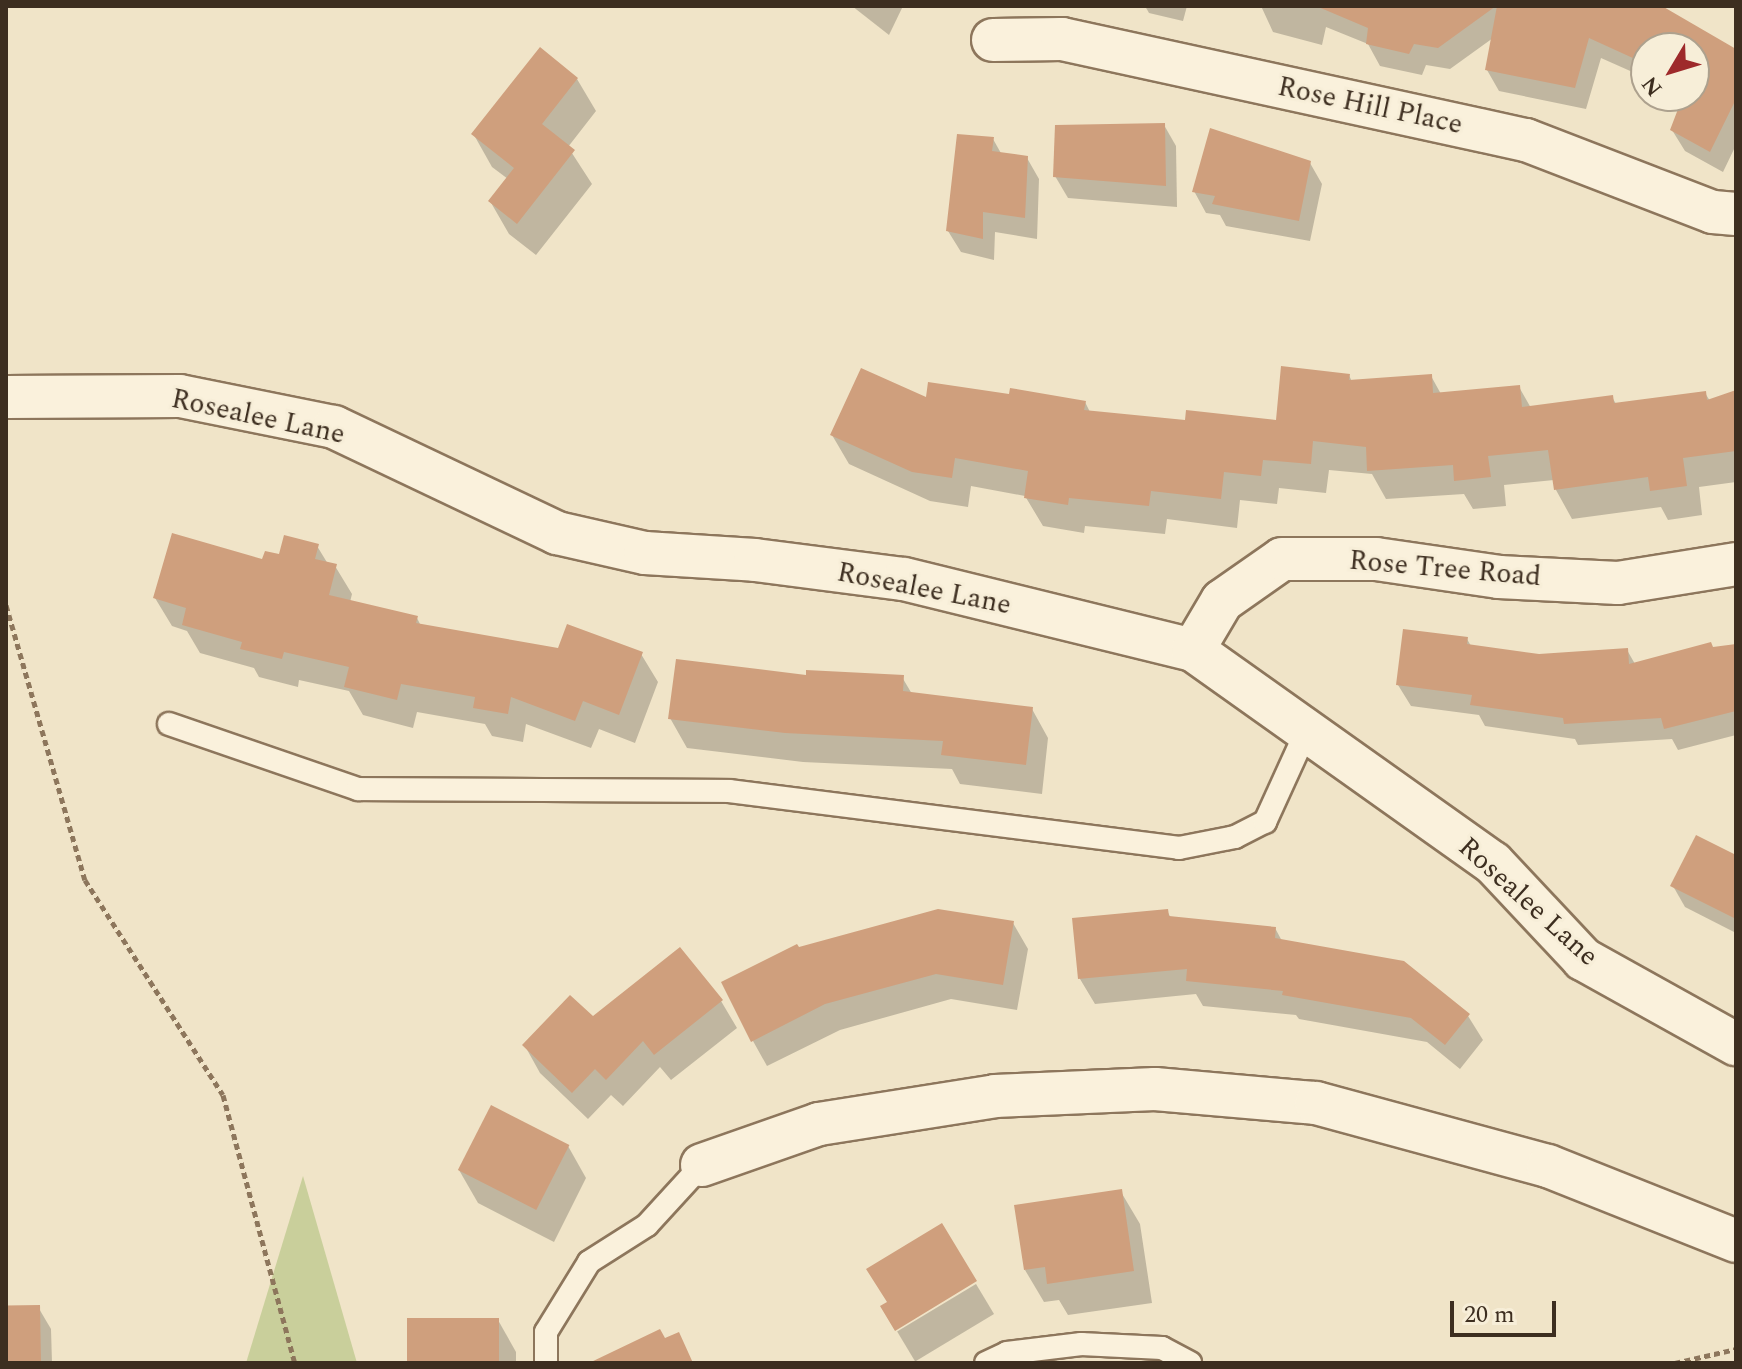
<!DOCTYPE html>
<style>
body{margin:0}
#map{position:relative;width:1742px;height:1369px;overflow:hidden;background:#f0e4c8;font-family:Spectral,serif}
div>[style]{position:absolute}
.green>*{inset:0;background:#c9cf9b}
.shadow>*{inset:0;background:#0003;transform-origin:0 0}
.building>*{inset:0;background:#cf9f7d;transform-origin:0 0}
.path>*{height:5px;margin-top:-2.5px;transform-origin:0;background:repeating-linear-gradient(90deg,#8d765c 0 6px,transparent 0 10px)}
.roads{filter:drop-shadow(2px 0 #8d765c) drop-shadow(-2px 0 #8d765c) drop-shadow(0 2px #8d765c) drop-shadow(0 -2px #8d765c)}
.service>*{height:22px;margin:-11px;padding:0 11px;transform-origin:11px;border-radius:11px;background:#faf1dc}
.minor>*{height:42px;margin:-21px;padding:0 21px;transform-origin:21px;border-radius:21px;background:#faf1dc}
span{translate:-50% -50%;white-space:nowrap;text-align:center;line-height:1.15;-webkit-text-stroke:6px #f7eed8;paint-order:stroke}
.street-label{font-size:28px;color:#3d2e20}
.frame{position:absolute;inset:0;border:8px solid #3d2e20;pointer-events:none}
.north{position:absolute;left:1630px;top:32px;width:80px;height:80px;box-sizing:border-box;background:#f7eed8;border:2px solid #ada18e;border-radius:50%;rotate:232deg;font-size:22px;font-weight:700;line-height:32px;text-align:center;color:#3d2e20}
.north::after{content:'';display:block;margin:auto;width:28px;height:36px;background:#9e2a2b;clip-path:polygon(50% 0,100% 100%,50% 72%,0 100%)}
.scale{position:absolute;left:1450px;top:1301px;width:106px;height:36px;box-sizing:border-box;border:4px solid #3d2e20;border-top:0;padding-left:10px;font-size:24px;line-height:28px;white-space:nowrap;color:#3d2e20;-webkit-text-stroke:6px #f7eed8;paint-order:stroke}
</style>
<div id="map">
<div class="green">
<i style="clip-path:polygon(303px 1176px,357px 1363px,246px 1363px)"></i>
</div>
<div class="shadow">
<i style="clip-path:polygon(852px 6px,903px 6px,889px 35px)"></i>
<i style="clip-path:polygon(1145px 6px,1187px 6px,1183px 21px,1149px 13px)"></i>
<i style="clip-path:polygon(1261px 6px,1658px 6px,1736px 52px,1736px 145px,1723px 172px,1685px 151px,1672px 130px,1685px 96px,1694px 96px,1694px 48px,1646px 48px,1646px 78px,1601px 58px,1586px 109px,1499px 91px,1487px 70px,1493px 38px,1450px 69px,1426px 65px,1422px 75px,1380px 66px,1368px 44px,1326px 27px,1322px 45px,1273px 32px)"></i>
<i style="clip-path:polygon(577px 79px,596px 111px,568px 147px,592px 184px,536px 255px,509px 234px,490px 201px,508px 179px,492px 167px,474px 135px)"></i>
<i style="clip-path:polygon(1164px 125px,1176px 146px,1177px 207px,1068px 198px,1055px 176px)"></i>
<i style="clip-path:polygon(993px 139px,1002px 155px,1027px 158px,1039px 179px,1037px 239px,995px 232px,994px 260px,961px 252px,948px 231px)"></i>
<i style="clip-path:polygon(1310px 163px,1322px 184px,1310px 241px,1226px 226px,1220px 215px,1206px 213px,1194px 191px)"></i>
<i style="clip-path:polygon(1349px 375px,1352px 382px,1431px 376px,1441px 394px,1519px 387px,1531px 408px,1612px 397px,1616px 404px,1705px 393px,1710px 401px,1736px 392px,1736px 482px,1699px 487px,1702px 515px,1668px 520px,1661px 507px,1572px 519px,1556px 490px,1554px 480px,1504px 485px,1506px 506px,1473px 509px,1464px 494px,1386px 499px,1372px 474px,1329px 470px,1326px 493px,1279px 488px,1277px 504px,1240px 500px,1237px 528px,1167px 519px,1165px 534px,1085px 526px,1084px 533px,1043px 526px,1025px 496px,971px 486px,968px 507px,930px 501px,849px 464px,832px 435px,927px 400px,1011px 396px,1085px 402px,1090px 412px,1187px 422px,1277px 422px)"></i>
<i style="clip-path:polygon(317px 546px,328px 564px,335px 566px,352px 594px,350px 602px,417px 618px,421px 626px,559px 650px,641px 654px,658px 682px,635px 743px,599px 729px,591px 748px,526px 724px,523px 742px,492px 736px,485px 724px,417px 712px,413px 728px,363px 715px,349px 691px,299px 680px,298px 687px,259px 677px,254px 668px,200px 653px,187px 631px,172px 626px,155px 598px)"></i>
<i style="clip-path:polygon(1467px 639px,1471px 646px,1539px 656px,1627px 650px,1635px 664px,1736px 646px,1736px 735px,1678px 750px,1672px 739px,1578px 745px,1575px 739px,1485px 726px,1479px 715px,1411px 706px,1398px 685px)"></i>
<i style="clip-path:polygon(808px 677px,902px 677px,912px 694px,1032px 709px,1048px 738px,1042px 794px,960px 784px,952px 769px,803px 762px,687px 748px,670px 718px)"></i>
<i style="clip-path:polygon(1736px 857px,1736px 933px,1685px 907px,1673px 886px)"></i>
<i style="clip-path:polygon(1167px 911px,1171px 918px,1275px 928px,1282px 941px,1468px 1016px,1483px 1040px,1460px 1069px,1427px 1042px,1299px 1019px,1296px 1015px,1203px 1006px,1196px 994px,1095px 1004px,1080px 979px,1074px 920px)"></i>
<i style="clip-path:polygon(1013px 923px,1028px 949px,1017px 1010px,951px 999px,840px 1030px,767px 1066px,753px 1041px,798px 949px)"></i>
<i style="clip-path:polygon(721px 1001px,737px 1028px,671px 1080px,660px 1067px,623px 1106px,611px 1095px,588px 1119px,540px 1073px,525px 1046px,592px 1018px)"></i>
<i style="clip-path:polygon(568px 1146px,586px 1178px,554px 1242px,478px 1203px,459px 1170px)"></i>
<i style="clip-path:polygon(1121px 1192px,1140px 1224px,1152px 1303px,1068px 1315px,1059px 1300px,1044px 1302px,1025px 1270px)"></i>
<i style="left:976px;top:1284px;width:35px;height:92px;rotate:59deg"></i>
<i style="clip-path:polygon(38px 1307px,51px 1329px,52px 1363px,9px 1363px)"></i>
<i style="clip-path:polygon(498px 1320px,516px 1352px,516px 1363px,410px 1363px)"></i>
</div>
<div class="building">
<i style="clip-path:polygon(1316px 6px,1496px 6px,1438px 48px,1414px 44px,1409px 54px,1366px 44px,1368px 28px)"></i>
<i style="clip-path:polygon(1497px 6px,1662px 6px,1736px 49px,1736px 99px,1710px 152px,1670px 130px,1683px 96px,1694px 96px,1694px 48px,1646px 48px,1646px 64px,1589px 38px,1575px 88px,1485px 70px)"></i>
<i style="clip-path:polygon(540px 47px,578px 78px,542px 124px,575px 150px,517px 224px,488px 201px,514px 168px,471px 134px)"></i>
<i style="clip-path:polygon(1165px 123px,1166px 186px,1053px 177px,1055px 125px)"></i>
<i style="clip-path:polygon(1210px 128px,1311px 161px,1299px 221px,1212px 204px,1215px 196px,1192px 192px)"></i>
<i style="clip-path:polygon(957px 134px,994px 137px,992px 151px,1028px 156px,1025px 218px,983px 212px,983px 239px,946px 231px)"></i>
<i style="clip-path:polygon(1281px 366px,1350px 374px,1349px 380px,1432px 374px,1433px 393px,1520px 385px,1522px 407px,1613px 395px,1614px 403px,1706px 391px,1707px 400px,1736px 390px,1736px 451px,1683px 458px,1687px 486px,1650px 491px,1648px 477px,1554px 490px,1548px 450px,1488px 456px,1491px 477px,1454px 481px,1453px 465px,1367px 471px,1366px 447px,1313px 441px,1311px 464px,1263px 460px,1261px 476px,1224px 472px,1221px 499px,1151px 491px,1149px 506px,1069px 498px,1068px 505px,1024px 498px,1028px 471px,955px 458px,952px 478px,912px 472px,830px 435px,861px 368px,926px 397px,928px 382px,1009px 394px,1010px 388px,1086px 401px,1084px 410px,1185px 420px,1186px 410px,1276px 420px)"></i>
<i style="clip-path:polygon(172px 533px,262px 559px,265px 551px,279px 554px,284px 535px,319px 544px,315px 559px,337px 564px,329px 595px,418px 616px,416px 623px,558px 648px,567px 624px,643px 652px,619px 715px,583px 701px,575px 721px,511px 697px,508px 714px,473px 708px,475px 697px,401px 684px,397px 700px,344px 687px,349px 667px,284px 652px,282px 659px,240px 649px,242px 642px,182px 625px,186px 608px,153px 598px)"></i>
<i style="clip-path:polygon(1403px 629px,1468px 637px,1467px 644px,1539px 654px,1628px 648px,1629px 664px,1711px 642px,1713px 647px,1736px 644px,1736px 711px,1664px 729px,1661px 718px,1564px 724px,1563px 718px,1470px 705px,1472px 695px,1396px 685px)"></i>
<i style="clip-path:polygon(676px 659px,806px 675px,806px 670px,904px 675px,903px 691px,1033px 707px,1026px 765px,941px 755px,943px 741px,785px 733px,668px 719px)"></i>
<i style="clip-path:polygon(1696px 835px,1736px 855px,1736px 919px,1670px 886px)"></i>
<i style="clip-path:polygon(938px 909px,1014px 921px,1003px 985px,936px 974px,825px 1004px,751px 1042px,721px 982px,797px 944px,799px 947px)"></i>
<i style="clip-path:polygon(1168px 909px,1169px 916px,1276px 927px,1275px 938px,1404px 961px,1470px 1014px,1445px 1045px,1411px 1018px,1282px 995px,1283px 991px,1186px 981px,1187px 969px,1078px 979px,1072px 918px)"></i>
<i style="clip-path:polygon(680px 947px,723px 1000px,654px 1055px,643px 1041px,606px 1080px,595px 1069px,572px 1093px,522px 1045px,570px 995px,593px 1016px)"></i>
<i style="left:491px;top:1105px;width:88px;height:73px;rotate:27deg"></i>
<i style="clip-path:polygon(1122px 1189px,1134px 1271px,1047px 1284px,1045px 1267px,1024px 1270px,1014px 1205px)"></i>
<i style="clip-path:polygon(942px 1223px,977px 1281px,895px 1331px,880px 1306px,887px 1302px,866px 1269px)"></i>
<i style="left:40px;top:1305px;width:58px;height:34px;rotate:89deg"></i>
<i style="left:499px;top:1318px;width:45px;height:92px;rotate:90deg"></i>
<i style="clip-path:polygon(660px 1329px,665px 1338px,679px 1332px,693px 1363px,589px 1363px)"></i>
</div>
<div class="path">
<i style="left:6px;top:605px;width:286px;rotate:74deg"></i>
<i style="left:85px;top:880px;width:255px;rotate:57.3deg"></i>
<i style="left:223px;top:1095px;width:278px;rotate:75deg"></i>
<i style="left:1675px;top:1363px;width:63px;rotate:-12.9deg"></i>
</div>
<div class="roads">
<div class="service">
<i style="left:169px;top:724px;width:200px;rotate:19deg"></i>
<i style="left:358px;top:789px;width:371px;rotate:0.3deg"></i>
<i style="left:729px;top:791px;width:454px;rotate:7.2deg"></i>
<i style="left:1179px;top:848px;width:57px;rotate:-11.1deg"></i>
<i style="left:1235px;top:837px;width:34px;rotate:-27deg"></i>
<i style="left:1265px;top:822px;width:101px;rotate:-65.5deg"></i>
<i style="left:546px;top:1363px;width:31px;rotate:-90deg"></i>
<i style="left:546px;top:1332px;width:82px;rotate:-58.4deg"></i>
<i style="left:589px;top:1262px;width:69px;rotate:-32.5deg"></i>
<i style="left:647px;top:1225px;width:81px;rotate:-47.5deg"></i>
<i style="left:986px;top:1363px;width:23px;rotate:-25deg"></i>
<i style="left:1007px;top:1353px;width:75px;rotate:-6.9deg"></i>
<i style="left:1081px;top:1344px;width:81px;rotate:2.8deg"></i>
<i style="left:1162px;top:1348px;width:32px;rotate:28deg"></i>
</div>
<div class="minor">
<i style="left:993px;top:40px;width:69px;rotate:-0.8deg"></i>
<i style="left:1062px;top:39px;width:475px;rotate:12.3deg"></i>
<i style="left:1526px;top:140px;width:200px;rotate:21.1deg"></i>
<i style="left:1713px;top:212px;width:23px;rotate:5deg"></i>
<i style="left:6px;top:397px;width:174px;rotate:-0.3deg"></i>
<i style="left:180px;top:396px;width:157px;rotate:11.4deg"></i>
<i style="left:334px;top:427px;width:247px;rotate:25.4deg"></i>
<i style="left:557px;top:533px;width:90px;rotate:12.8deg"></i>
<i style="left:645px;top:553px;width:110px;rotate:3.6deg"></i>
<i style="left:755px;top:560px;width:150px;rotate:7.3deg"></i>
<i style="left:904px;top:579px;width:298px;rotate:13.8deg"></i>
<i style="left:1193px;top:650px;width:368px;rotate:35.4deg"></i>
<i style="left:1493px;top:863px;width:132px;rotate:46.8deg"></i>
<i style="left:1583px;top:959px;width:175px;rotate:29.1deg"></i>
<i style="left:1193px;top:650px;width:57px;rotate:-59.4deg"></i>
<i style="left:1222px;top:601px;width:73px;rotate:-35deg"></i>
<i style="left:1282px;top:559px;width:94px"></i>
<i style="left:1376px;top:559px;width:124px;rotate:8.3deg"></i>
<i style="left:1499px;top:577px;width:119px;rotate:2.9deg"></i>
<i style="left:1618px;top:583px;width:120px;rotate:-9.1deg"></i>
<i style="left:702px;top:1165px;width:124px;rotate:-19.3deg"></i>
<i style="left:819px;top:1124px;width:178px;rotate:-9deg"></i>
<i style="left:995px;top:1096px;width:160px;rotate:-2.5deg"></i>
<i style="left:1155px;top:1089px;width:162px;rotate:5deg"></i>
<i style="left:1316px;top:1103px;width:240px;rotate:15.2deg"></i>
<i style="left:1548px;top:1166px;width:202px;rotate:21.7deg"></i>
</div>
</div>
<div class="street-label">
<span style="left:1370px;top:106px;rotate:12deg">Rose Hill Place</span>
<span style="left:258px;top:417px;rotate:12deg">Rosealee Lane</span>
<span style="left:1445px;top:569px;rotate:5deg">Rose Tree Road</span>
<span style="left:924px;top:589px;rotate:11deg">Rosealee Lane</span>
<span style="left:1528px;top:902px;rotate:42deg">Rosealee Lane</span>
</div>
<div class="frame"></div>
<div class="north">N</div>
<div class="scale">20 m</div>
</div>
